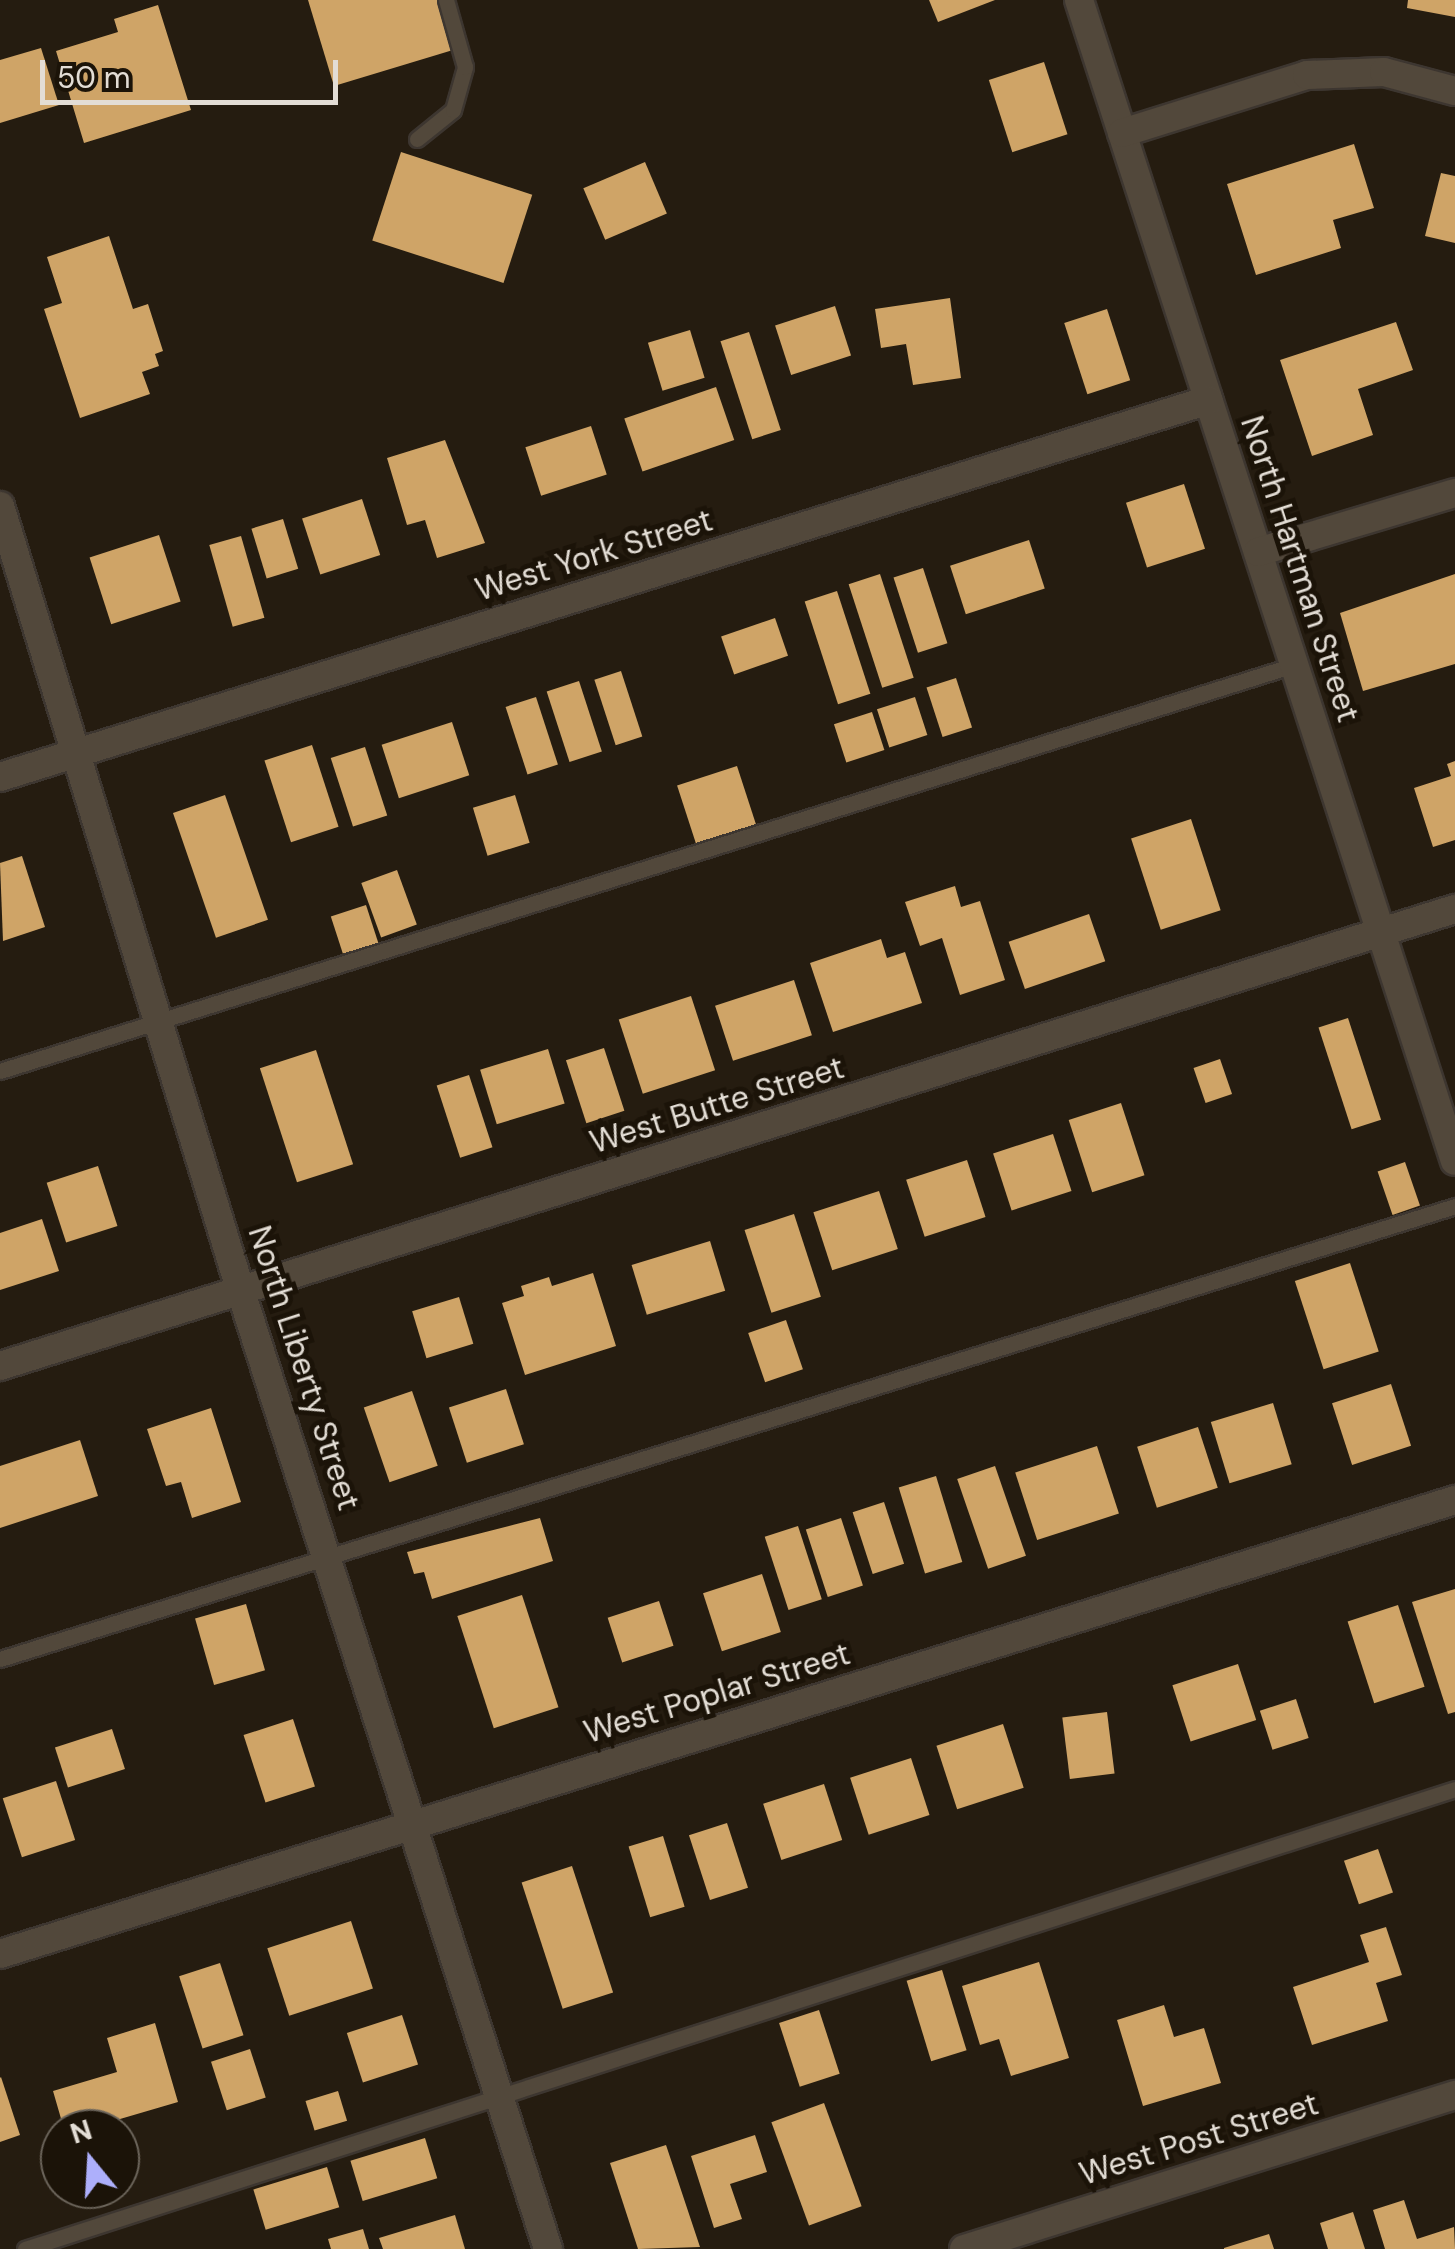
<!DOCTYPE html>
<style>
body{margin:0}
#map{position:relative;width:1455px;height:2249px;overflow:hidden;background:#251c10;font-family:"DM Sans",sans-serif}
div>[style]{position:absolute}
.building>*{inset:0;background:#cfa467;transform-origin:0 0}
.roads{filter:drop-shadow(2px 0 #3d3630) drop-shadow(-2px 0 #3d3630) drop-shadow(0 2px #3d3630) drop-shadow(0 -2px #3d3630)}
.service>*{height:15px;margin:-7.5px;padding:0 7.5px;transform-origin:7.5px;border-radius:7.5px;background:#52483b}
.minor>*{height:28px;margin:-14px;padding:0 14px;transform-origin:14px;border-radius:14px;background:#52483b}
span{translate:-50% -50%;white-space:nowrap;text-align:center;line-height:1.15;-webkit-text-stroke:10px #1b1308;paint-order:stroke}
.street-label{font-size:32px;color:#e3ddd5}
.north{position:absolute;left:40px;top:2109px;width:100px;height:100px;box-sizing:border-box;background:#1b1308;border:2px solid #6b645a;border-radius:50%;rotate:342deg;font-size:28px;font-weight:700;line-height:40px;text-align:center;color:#e3ddd5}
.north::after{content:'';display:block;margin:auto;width:35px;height:45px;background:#adaffb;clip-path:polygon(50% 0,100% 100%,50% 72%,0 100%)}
.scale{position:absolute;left:40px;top:60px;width:298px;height:45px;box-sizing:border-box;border:5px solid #e3ddd5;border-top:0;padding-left:12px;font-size:30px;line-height:35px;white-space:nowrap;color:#e3ddd5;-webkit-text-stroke:8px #1b1308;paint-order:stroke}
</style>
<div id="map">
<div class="building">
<i style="clip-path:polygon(308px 0,439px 0,453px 50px,334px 86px)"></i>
<i style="clip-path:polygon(929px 0,995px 0,938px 22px)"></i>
<i style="clip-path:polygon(1408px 0,1455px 0,1455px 17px,1407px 8px)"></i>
<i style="clip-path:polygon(158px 5px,191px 110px,84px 143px,56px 51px,118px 32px,114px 19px)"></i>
<i style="clip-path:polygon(41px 48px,59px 105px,0 123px,0 60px)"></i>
<i style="left:1044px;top:62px;width:76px;height:58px;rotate:72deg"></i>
<i style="clip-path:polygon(1354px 144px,1374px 208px,1333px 220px,1341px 248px,1256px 275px,1227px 184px)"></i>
<i style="left:401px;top:152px;width:138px;height:93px;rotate:18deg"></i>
<i style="left:645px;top:162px;width:56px;height:67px;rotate:67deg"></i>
<i style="clip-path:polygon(1441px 173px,1455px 176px,1455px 243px,1425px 236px)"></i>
<i style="clip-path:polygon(109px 236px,133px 309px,148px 304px,163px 351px,155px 354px,159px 366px,142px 372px,150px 394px,80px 418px,44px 309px,62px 303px,47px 257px)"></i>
<i style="clip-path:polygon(950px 298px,961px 378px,913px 385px,906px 344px,881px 348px,875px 309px)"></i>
<i style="left:835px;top:306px;width:52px;height:63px;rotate:72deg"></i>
<i style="left:1107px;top:309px;width:75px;height:45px;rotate:72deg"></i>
<i style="clip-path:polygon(1396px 322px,1413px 370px,1358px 389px,1373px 435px,1312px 456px,1280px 360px)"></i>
<i style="left:690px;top:330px;width:50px;height:44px;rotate:73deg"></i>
<i style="left:749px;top:332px;width:103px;height:30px;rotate:72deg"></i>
<i style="left:716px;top:387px;width:56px;height:97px;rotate:71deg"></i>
<i style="left:591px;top:426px;width:51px;height:69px;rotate:72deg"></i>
<i style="clip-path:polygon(445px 440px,485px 543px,437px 558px,425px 520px,407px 525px,387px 458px)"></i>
<i style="left:1184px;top:484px;width:68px;height:61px;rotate:72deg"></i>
<i style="left:362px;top:499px;width:59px;height:63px;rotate:72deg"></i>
<i style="left:283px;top:519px;width:52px;height:33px;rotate:73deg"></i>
<i style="left:159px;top:535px;width:70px;height:73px;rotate:72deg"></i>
<i style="left:241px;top:536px;width:85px;height:33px;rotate:74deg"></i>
<i style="left:1029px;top:540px;width:51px;height:83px;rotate:72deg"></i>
<i style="left:923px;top:568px;width:79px;height:31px;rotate:72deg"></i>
<i style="left:880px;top:574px;width:109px;height:33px;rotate:72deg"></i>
<i style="clip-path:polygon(1455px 574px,1455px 664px,1363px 691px,1340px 613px)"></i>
<i style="left:837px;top:591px;width:108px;height:34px;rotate:72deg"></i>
<i style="left:775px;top:618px;width:40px;height:57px;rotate:71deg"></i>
<i style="left:621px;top:671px;width:69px;height:28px;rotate:72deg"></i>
<i style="left:956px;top:678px;width:52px;height:31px;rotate:72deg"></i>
<i style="left:579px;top:681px;width:74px;height:34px;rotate:72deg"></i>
<i style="left:536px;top:697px;width:71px;height:32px;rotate:72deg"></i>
<i style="left:915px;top:697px;width:40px;height:40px;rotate:72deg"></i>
<i style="left:872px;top:712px;width:40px;height:40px;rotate:72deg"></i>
<i style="left:452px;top:722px;width:56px;height:74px;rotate:72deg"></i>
<i style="left:312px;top:745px;width:86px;height:50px;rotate:72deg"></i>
<i style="left:365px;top:747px;width:72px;height:36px;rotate:72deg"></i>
<i style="clip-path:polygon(1455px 761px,1455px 840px,1433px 847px,1414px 788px,1451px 776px,1447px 764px)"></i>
<i style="left:737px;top:766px;width:65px;height:63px;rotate:72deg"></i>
<i style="left:225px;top:795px;width:132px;height:55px;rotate:71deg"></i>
<i style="left:515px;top:795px;width:50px;height:44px;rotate:73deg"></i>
<i style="left:1191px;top:819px;width:96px;height:63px;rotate:72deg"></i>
<i style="clip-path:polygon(22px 856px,45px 927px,3px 941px,0 863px)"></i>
<i style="left:397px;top:870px;width:58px;height:38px;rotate:70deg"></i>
<i style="clip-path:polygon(955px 886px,961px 907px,980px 901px,1005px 980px,960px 995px,942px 938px,920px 946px,905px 902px)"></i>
<i style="left:366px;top:905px;width:41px;height:37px;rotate:72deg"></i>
<i style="left:1089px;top:914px;width:50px;height:85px;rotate:71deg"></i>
<i style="clip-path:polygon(881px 939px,887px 958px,905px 952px,922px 1003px,833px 1032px,810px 963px)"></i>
<i style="left:794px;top:980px;width:58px;height:83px;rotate:72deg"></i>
<i style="left:691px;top:996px;width:78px;height:76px;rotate:72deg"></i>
<i style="left:1348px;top:1018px;width:107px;height:31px;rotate:72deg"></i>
<i style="left:604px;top:1048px;width:66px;height:40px;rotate:72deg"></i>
<i style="left:548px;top:1049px;width:57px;height:71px;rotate:73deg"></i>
<i style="left:316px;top:1050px;width:120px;height:59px;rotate:72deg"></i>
<i style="left:1220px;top:1059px;width:37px;height:28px;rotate:71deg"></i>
<i style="left:469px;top:1075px;width:76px;height:34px;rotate:72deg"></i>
<i style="left:1121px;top:1103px;width:76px;height:55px;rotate:72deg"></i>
<i style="left:1053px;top:1134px;width:60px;height:63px;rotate:72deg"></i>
<i style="left:967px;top:1160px;width:60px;height:64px;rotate:72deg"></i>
<i style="left:1405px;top:1162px;width:46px;height:29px;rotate:71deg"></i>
<i style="left:98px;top:1166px;width:63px;height:54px;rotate:72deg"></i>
<i style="left:879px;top:1191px;width:61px;height:69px;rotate:72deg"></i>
<i style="left:794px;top:1214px;width:87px;height:52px;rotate:72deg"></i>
<i style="clip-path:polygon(42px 1219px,59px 1271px,0 1290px,0 1233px)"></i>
<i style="left:710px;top:1241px;width:52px;height:82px;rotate:73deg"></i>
<i style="left:1350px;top:1263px;width:93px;height:58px;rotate:72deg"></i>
<i style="clip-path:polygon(593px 1273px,616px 1346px,525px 1375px,502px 1303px,524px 1296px,521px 1286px,549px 1277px,552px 1286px)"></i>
<i style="left:459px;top:1297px;width:49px;height:49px;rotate:73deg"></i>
<i style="left:786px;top:1320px;width:52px;height:40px;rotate:71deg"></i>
<i style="left:1391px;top:1384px;width:65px;height:62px;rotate:72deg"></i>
<i style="left:506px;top:1389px;width:58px;height:60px;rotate:72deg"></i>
<i style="left:412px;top:1391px;width:79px;height:51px;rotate:71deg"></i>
<i style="left:1273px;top:1403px;width:64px;height:65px;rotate:73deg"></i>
<i style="clip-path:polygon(211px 1408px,241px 1502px,192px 1518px,181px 1482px,166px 1486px,147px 1429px)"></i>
<i style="left:1198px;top:1427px;width:64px;height:64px;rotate:72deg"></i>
<i style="clip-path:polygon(80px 1440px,98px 1496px,0 1528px,0 1466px)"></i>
<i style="left:1097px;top:1446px;width:71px;height:86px;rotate:72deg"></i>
<i style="left:995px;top:1466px;width:95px;height:40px;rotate:71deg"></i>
<i style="left:936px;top:1476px;width:90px;height:39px;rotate:73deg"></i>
<i style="left:884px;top:1502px;width:65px;height:33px;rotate:72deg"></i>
<i style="clip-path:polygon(540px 1518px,553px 1561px,432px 1599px,424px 1572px,414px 1574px,407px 1552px)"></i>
<i style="left:841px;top:1518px;width:71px;height:37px;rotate:72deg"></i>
<i style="left:798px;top:1526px;width:77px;height:35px;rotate:72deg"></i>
<i style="left:762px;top:1574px;width:61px;height:62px;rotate:72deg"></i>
<i style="clip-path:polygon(1455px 1589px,1455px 1712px,1448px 1714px,1412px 1602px)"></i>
<i style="left:522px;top:1595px;width:118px;height:68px;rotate:72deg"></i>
<i style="left:659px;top:1601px;width:47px;height:54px;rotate:72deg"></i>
<i style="left:246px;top:1604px;width:69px;height:53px;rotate:74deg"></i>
<i style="left:1398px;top:1605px;width:86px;height:53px;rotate:72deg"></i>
<i style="left:1238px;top:1664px;width:59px;height:69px;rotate:72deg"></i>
<i style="left:1296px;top:1699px;width:41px;height:38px;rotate:72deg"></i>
<i style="left:1107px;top:1712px;width:62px;height:45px;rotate:83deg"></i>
<i style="left:293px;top:1719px;width:71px;height:52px;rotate:72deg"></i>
<i style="left:1003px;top:1724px;width:67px;height:70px;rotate:72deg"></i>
<i style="left:112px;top:1729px;width:42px;height:60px;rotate:72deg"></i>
<i style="left:911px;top:1758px;width:60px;height:64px;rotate:72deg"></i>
<i style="left:56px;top:1781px;width:62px;height:56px;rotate:72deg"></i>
<i style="left:824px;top:1784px;width:59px;height:64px;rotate:72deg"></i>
<i style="left:727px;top:1823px;width:68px;height:40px;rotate:72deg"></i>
<i style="left:663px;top:1836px;width:74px;height:36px;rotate:73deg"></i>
<i style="left:1378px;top:1849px;width:46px;height:36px;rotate:71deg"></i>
<i style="left:572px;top:1866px;width:133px;height:53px;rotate:72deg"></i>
<i style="left:351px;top:1921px;width:71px;height:88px;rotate:72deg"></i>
<i style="clip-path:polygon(1386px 1927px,1402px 1975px,1376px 1983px,1388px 2021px,1312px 2045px,1293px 1987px,1369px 1962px,1360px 1935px)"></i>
<i style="clip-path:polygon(1039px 1962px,1069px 2058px,1011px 2076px,999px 2039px,980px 2045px,962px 1986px)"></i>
<i style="left:220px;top:1963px;width:76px;height:43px;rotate:72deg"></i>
<i style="left:942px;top:1970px;width:84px;height:37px;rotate:73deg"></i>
<i style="clip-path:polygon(1164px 2005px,1174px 2037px,1204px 2028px,1221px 2083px,1143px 2106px,1117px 2020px)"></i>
<i style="left:819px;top:2010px;width:67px;height:42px;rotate:72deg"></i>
<i style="left:402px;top:2015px;width:52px;height:58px;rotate:72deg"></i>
<i style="clip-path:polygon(155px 2023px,178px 2102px,86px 2129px,64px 2129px,53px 2091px,117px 2072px,107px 2038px)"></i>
<i style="left:250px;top:2049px;width:51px;height:41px;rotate:72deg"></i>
<i style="clip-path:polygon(1px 2077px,20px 2135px,0 2142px,0 2078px)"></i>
<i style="left:338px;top:2091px;width:31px;height:34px;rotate:73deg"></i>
<i style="left:824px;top:2103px;width:110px;height:56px;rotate:70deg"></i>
<i style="clip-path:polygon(755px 2135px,767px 2172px,730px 2184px,742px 2219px,714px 2228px,691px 2156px)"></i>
<i style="left:425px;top:2138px;width:42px;height:78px;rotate:73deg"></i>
<i style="clip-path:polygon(666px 2145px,700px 2247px,638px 2249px,610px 2163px)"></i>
<i style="left:327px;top:2167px;width:42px;height:77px;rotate:73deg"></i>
<i style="clip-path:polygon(1404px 2200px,1417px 2239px,1454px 2227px,1455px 2249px,1385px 2249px,1373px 2210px)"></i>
<i style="clip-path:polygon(1353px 2212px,1365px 2249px,1328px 2249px,1320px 2223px)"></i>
<i style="clip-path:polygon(455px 2215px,465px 2249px,383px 2249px,379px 2238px)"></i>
<i style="clip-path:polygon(363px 2229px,369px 2249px,331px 2249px,328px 2239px)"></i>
<i style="clip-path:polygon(1269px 2234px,1274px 2249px,1224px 2249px,1224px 2248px)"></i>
</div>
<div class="roads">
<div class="service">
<i style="left:417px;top:139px;width:46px;rotate:-38.9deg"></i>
<i style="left:453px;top:110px;width:45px;rotate:-74.4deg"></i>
<i style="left:465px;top:67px;width:70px;rotate:-105.8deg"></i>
<i style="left:0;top:1071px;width:1356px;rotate:-17.42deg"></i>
<i style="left:0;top:1659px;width:1524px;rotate:-17.29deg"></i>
<i style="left:25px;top:2249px;width:1502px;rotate:-17.83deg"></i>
</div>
<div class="minor">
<i style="left:1079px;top:0;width:1220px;rotate:72.06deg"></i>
<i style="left:1122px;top:133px;width:194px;rotate:-17.4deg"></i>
<i style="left:1307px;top:75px;width:77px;rotate:-2.2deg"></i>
<i style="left:1384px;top:72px;width:73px;rotate:15deg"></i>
<i style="left:0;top:506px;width:822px;rotate:72.95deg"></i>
<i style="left:241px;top:1292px;width:1005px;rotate:72.21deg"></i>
<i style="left:1258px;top:552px;width:206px;rotate:-16.7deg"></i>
<i style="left:0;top:777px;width:1266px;rotate:-17.32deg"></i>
<i style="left:0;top:1366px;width:1525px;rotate:-17.44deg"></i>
<i style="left:0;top:1954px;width:1524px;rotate:-17.33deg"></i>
<i style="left:964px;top:2249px;width:515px;rotate:-17.41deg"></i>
</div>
</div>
<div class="street-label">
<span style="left:594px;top:555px;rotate:-17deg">West York Street</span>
<span style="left:1300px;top:569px;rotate:72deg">North Hartman Street</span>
<span style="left:717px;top:1105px;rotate:-17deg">West Butte Street</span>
<span style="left:304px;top:1368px;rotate:72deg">North Liberty Street</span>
<span style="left:717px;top:1693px;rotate:-17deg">West Poplar Street</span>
<span style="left:1199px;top:2139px;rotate:-17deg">West Post Street</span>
</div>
<div class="north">N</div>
<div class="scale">50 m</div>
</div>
